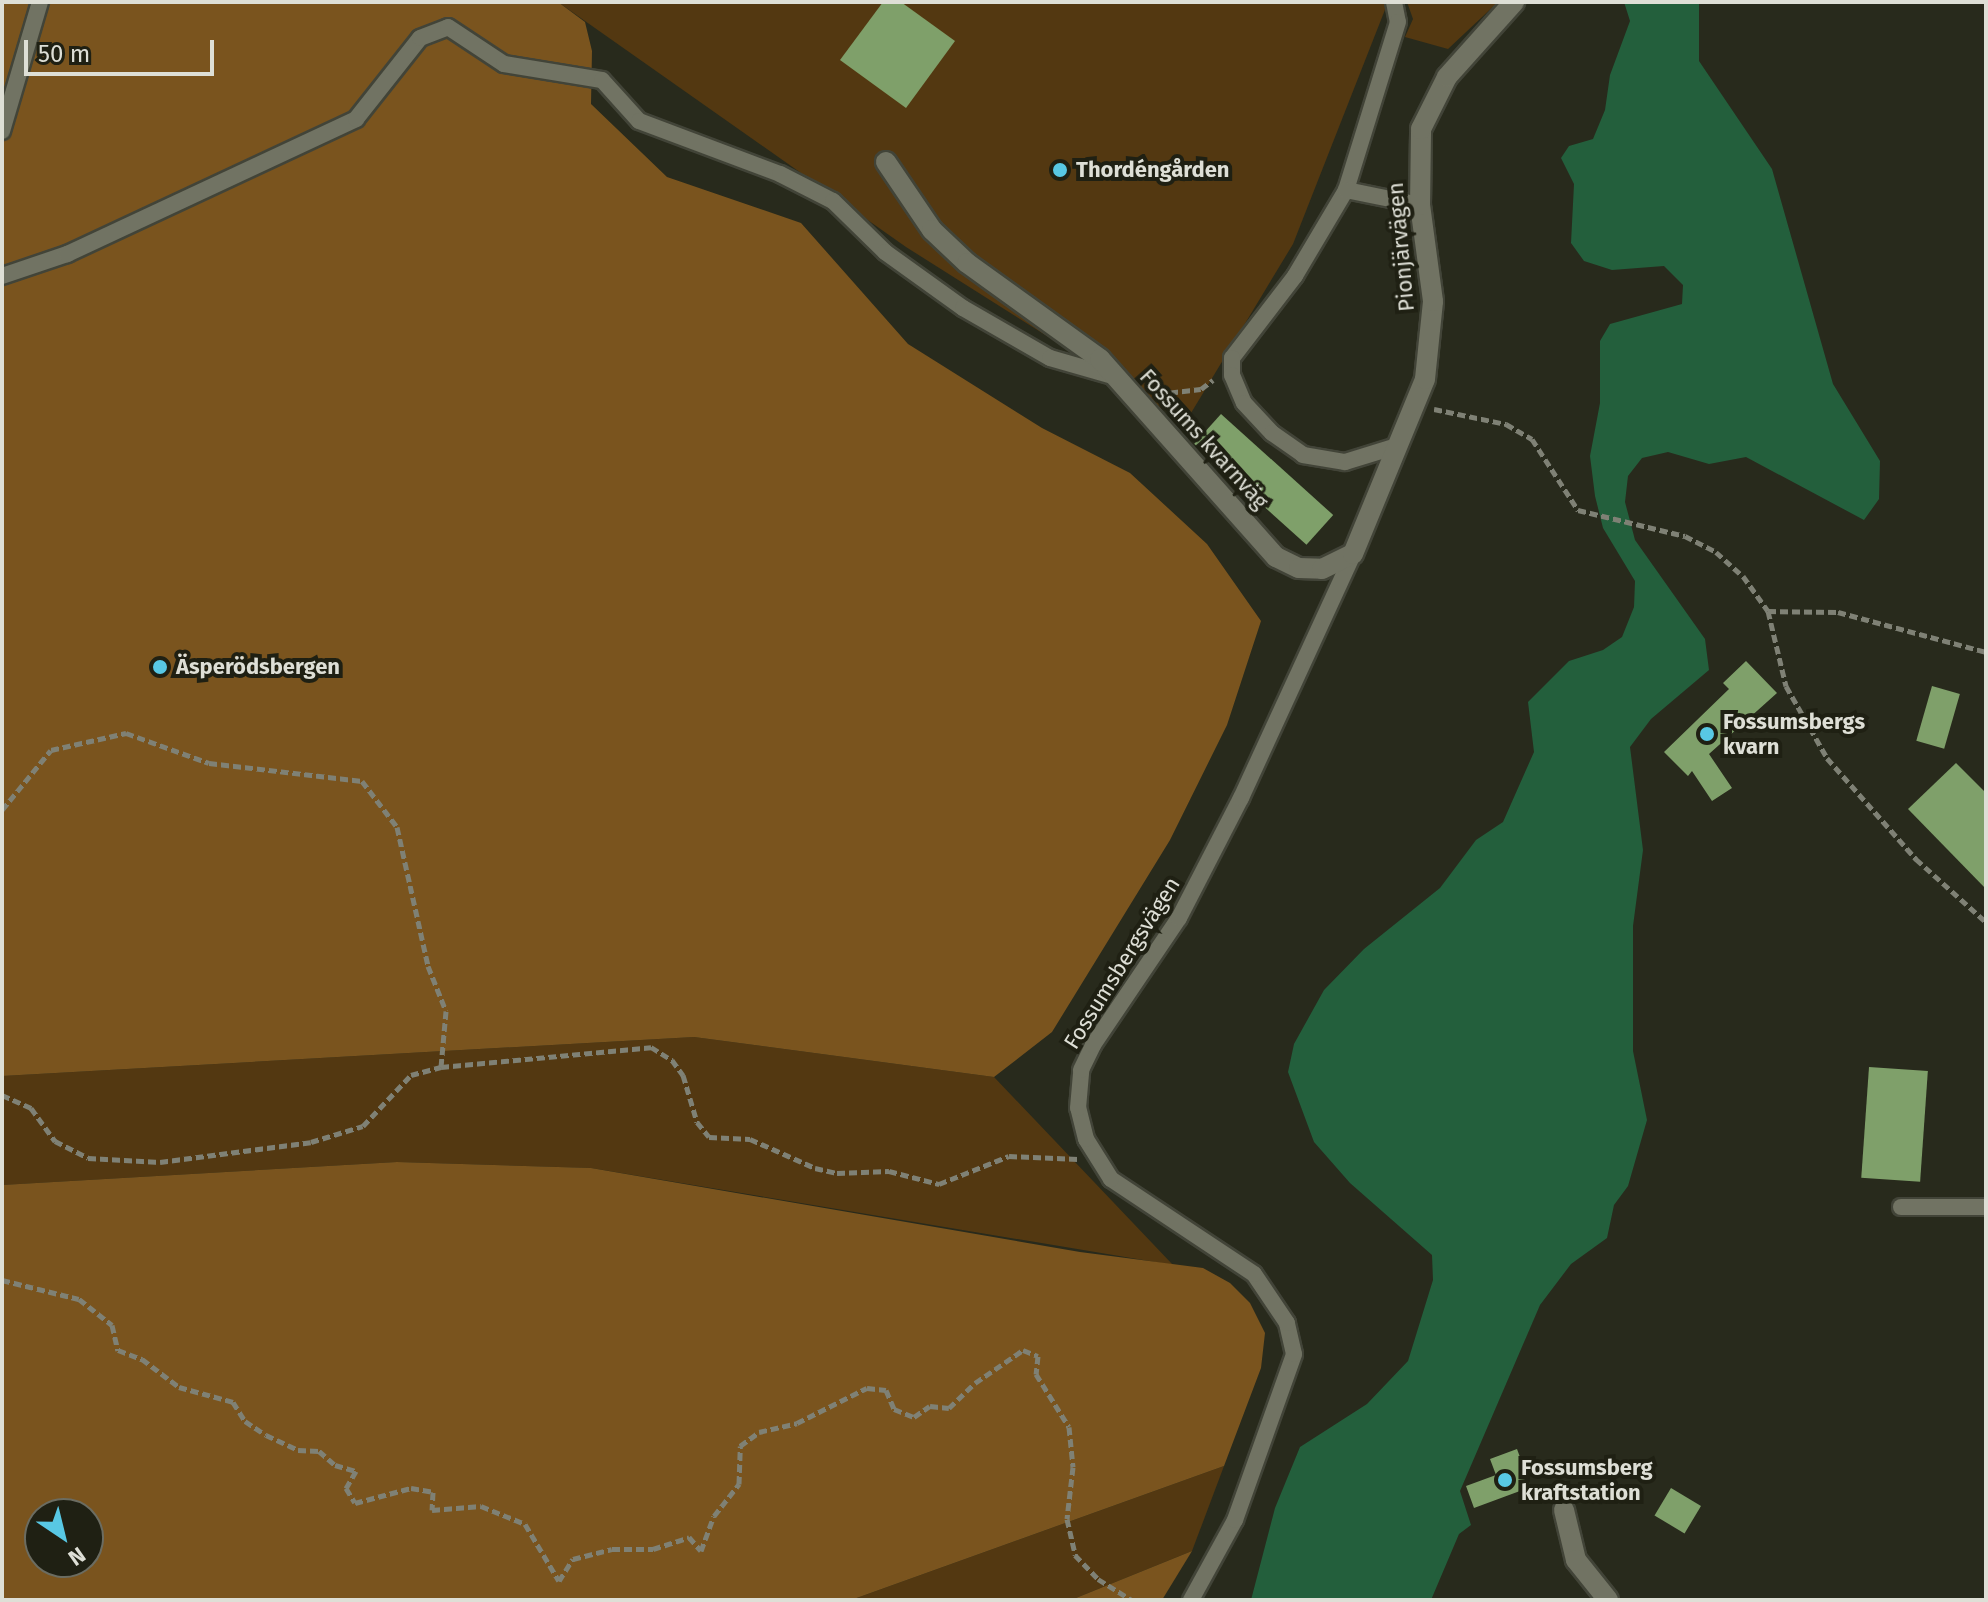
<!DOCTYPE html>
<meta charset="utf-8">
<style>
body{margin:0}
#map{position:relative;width:1988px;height:1602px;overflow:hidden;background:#282a1c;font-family:"Fira Sans",sans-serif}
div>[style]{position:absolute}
.green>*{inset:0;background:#533811}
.forest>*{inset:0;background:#7a541e}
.water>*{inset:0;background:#235f3c}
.building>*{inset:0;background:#7fa06a;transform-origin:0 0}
.path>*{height:5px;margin-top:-2.5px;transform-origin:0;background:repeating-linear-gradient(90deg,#7f8175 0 8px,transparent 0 12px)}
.roads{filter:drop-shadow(2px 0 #424438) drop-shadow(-2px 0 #424438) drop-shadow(0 2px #424438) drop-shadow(0 -2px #424438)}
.service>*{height:16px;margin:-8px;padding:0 8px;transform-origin:8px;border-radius:8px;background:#717363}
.minor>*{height:20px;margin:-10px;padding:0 10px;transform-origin:10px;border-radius:10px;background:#717363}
.dots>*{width:22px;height:22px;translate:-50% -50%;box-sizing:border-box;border:4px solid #1f2013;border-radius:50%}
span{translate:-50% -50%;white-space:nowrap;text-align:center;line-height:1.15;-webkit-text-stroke:8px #1f2013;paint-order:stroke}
.poi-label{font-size:22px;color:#dedfd6;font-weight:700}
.left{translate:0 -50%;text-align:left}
.street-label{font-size:22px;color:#dedfd6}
.frame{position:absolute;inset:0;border:4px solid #dedfd6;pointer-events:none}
.north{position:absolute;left:24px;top:1498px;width:80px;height:80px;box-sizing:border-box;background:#1f2013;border:2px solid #6b6c61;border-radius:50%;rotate:145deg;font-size:22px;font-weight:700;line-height:32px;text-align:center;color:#dedfd6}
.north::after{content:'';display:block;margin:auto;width:28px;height:36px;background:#58c8e4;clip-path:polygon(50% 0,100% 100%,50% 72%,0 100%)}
.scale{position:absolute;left:24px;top:40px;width:190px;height:36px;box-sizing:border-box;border:4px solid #dedfd6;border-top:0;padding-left:10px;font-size:24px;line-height:28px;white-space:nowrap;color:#dedfd6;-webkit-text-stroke:6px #1f2013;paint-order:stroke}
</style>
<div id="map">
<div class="green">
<i style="clip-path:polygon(558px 2px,1388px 2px,1293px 244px,1185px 423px,906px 247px)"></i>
<i style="clip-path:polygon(1407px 2px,1498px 2px,1448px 49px,1405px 37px,1413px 19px)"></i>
<i style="clip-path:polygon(694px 1037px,994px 1077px,1173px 1265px,591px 1168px,397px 1162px,2px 1185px,2px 1076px)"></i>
<i style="clip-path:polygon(1224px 1466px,1192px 1551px,1071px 1600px,851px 1600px)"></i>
</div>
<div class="forest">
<i style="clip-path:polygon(2px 2px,558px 2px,585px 22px,592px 51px,591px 104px,667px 177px,801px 223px,908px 344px,1042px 428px,1130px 473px,1207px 544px,1261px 621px,1227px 725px,1170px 840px,1052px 1032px,994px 1077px,694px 1037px,2px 1076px)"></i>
<i style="clip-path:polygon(evenodd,397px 1162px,591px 1168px,1080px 1252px,1203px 1268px,1230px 1283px,1250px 1303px,1265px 1333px,1261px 1368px,1224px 1466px,851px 1600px,2px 1600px,2px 1185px,397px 1162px,40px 1514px,88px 1514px,88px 1562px,40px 1562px,40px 1514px)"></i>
<i style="clip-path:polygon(1192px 1551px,1162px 1600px,1071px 1600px)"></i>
</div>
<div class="water">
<i style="clip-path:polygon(1624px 2px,1699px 2px,1699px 61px,1772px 169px,1833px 384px,1880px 461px,1879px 499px,1864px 520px,1746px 457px,1709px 464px,1668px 452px,1642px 458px,1628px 476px,1625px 502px,1635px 540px,1705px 639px,1709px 670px,1651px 719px,1630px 747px,1643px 850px,1633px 926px,1633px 1051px,1647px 1120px,1628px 1186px,1614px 1205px,1607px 1238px,1571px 1264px,1540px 1305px,1460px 1491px,1471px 1525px,1459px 1534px,1431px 1600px,1251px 1600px,1275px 1508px,1300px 1447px,1367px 1404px,1408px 1361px,1433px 1280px,1432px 1255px,1350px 1183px,1314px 1142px,1288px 1072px,1294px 1044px,1324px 990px,1364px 949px,1440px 888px,1476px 840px,1503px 822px,1534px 752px,1528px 702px,1569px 661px,1603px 650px,1622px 637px,1634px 607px,1635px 581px,1603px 528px,1595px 496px,1590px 456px,1600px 403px,1600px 341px,1610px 324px,1682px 304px,1683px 285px,1664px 266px,1612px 270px,1584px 261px,1571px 243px,1574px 184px,1561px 158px,1569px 146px,1593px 139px,1605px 110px,1610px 75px,1630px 21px)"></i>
</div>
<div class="building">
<i style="clip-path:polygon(883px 2px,901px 2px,955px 41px,906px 108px,840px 60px)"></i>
<i style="left:1221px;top:414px;width:151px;height:40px;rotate:42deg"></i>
<i style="clip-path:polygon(1746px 661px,1777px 693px,1709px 754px,1732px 788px,1712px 801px,1692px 771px,1688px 776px,1664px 752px,1729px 689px,1723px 683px)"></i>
<i style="left:1932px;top:686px;width:29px;height:57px;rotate:16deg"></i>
<i style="clip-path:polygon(1956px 763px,1986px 793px,1986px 889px,1908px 809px)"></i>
<i style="left:1869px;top:1067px;width:59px;height:111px;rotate:4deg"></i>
<i style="clip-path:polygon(1517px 1449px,1531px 1487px,1474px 1508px,1466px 1486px,1496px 1475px,1490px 1459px)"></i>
<i style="left:1671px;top:1488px;width:35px;height:32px;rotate:31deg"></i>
</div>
<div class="path">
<i style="left:1158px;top:394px;width:43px;rotate:-6.6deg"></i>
<i style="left:1201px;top:389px;width:15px;rotate:-37deg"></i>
<i style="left:1434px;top:409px;width:74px;rotate:11.8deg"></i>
<i style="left:1506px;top:424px;width:30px;rotate:30deg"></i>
<i style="left:1532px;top:439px;width:85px;rotate:57.1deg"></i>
<i style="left:1578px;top:510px;width:110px;rotate:13.7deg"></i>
<i style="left:1685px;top:536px;width:35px;rotate:27deg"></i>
<i style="left:1716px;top:552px;width:36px;rotate:42deg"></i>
<i style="left:1743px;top:576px;width:43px;rotate:54.5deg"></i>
<i style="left:1768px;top:611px;width:77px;rotate:76.5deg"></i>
<i style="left:1786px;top:686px;width:83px;rotate:60.3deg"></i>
<i style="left:1827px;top:758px;width:135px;rotate:48.6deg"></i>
<i style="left:1916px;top:859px;width:94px;rotate:42deg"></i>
<i style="left:1768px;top:611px;width:70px;rotate:0.8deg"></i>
<i style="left:1838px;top:612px;width:153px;rotate:15.1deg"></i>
<i style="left:2px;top:810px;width:77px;rotate:-50.8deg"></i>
<i style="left:51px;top:750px;width:77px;rotate:-12.8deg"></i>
<i style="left:126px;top:733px;width:88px;rotate:19.9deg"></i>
<i style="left:209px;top:763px;width:154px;rotate:6.7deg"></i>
<i style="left:362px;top:781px;width:58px;rotate:52.7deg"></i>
<i style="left:397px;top:827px;width:142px;rotate:77.4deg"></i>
<i style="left:428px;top:966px;width:48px;rotate:68.2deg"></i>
<i style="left:446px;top:1011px;width:56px;rotate:95.1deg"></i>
<i style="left:441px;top:1067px;width:211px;rotate:-5.4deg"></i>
<i style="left:651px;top:1047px;width:25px;rotate:32deg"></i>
<i style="left:672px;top:1060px;width:19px;rotate:54deg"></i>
<i style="left:683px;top:1075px;width:49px;rotate:73.4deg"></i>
<i style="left:697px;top:1122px;width:19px;rotate:51deg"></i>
<i style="left:709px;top:1137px;width:41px;rotate:2.8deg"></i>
<i style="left:750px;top:1139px;width:71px;rotate:24deg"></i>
<i style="left:815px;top:1168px;width:23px;rotate:13deg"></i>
<i style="left:837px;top:1173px;width:52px;rotate:-2.2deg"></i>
<i style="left:889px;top:1171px;width:52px;rotate:14.6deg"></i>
<i style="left:939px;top:1184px;width:75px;rotate:-21.8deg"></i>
<i style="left:1009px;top:1156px;width:69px;rotate:2.5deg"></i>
<i style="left:2px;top:1095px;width:32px;rotate:24deg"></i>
<i style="left:31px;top:1108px;width:41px;rotate:54deg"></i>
<i style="left:55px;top:1141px;width:37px;rotate:27deg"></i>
<i style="left:88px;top:1158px;width:72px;rotate:3.2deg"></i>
<i style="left:160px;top:1162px;width:152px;rotate:-7.5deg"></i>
<i style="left:311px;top:1142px;width:54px;rotate:-17.1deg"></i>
<i style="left:363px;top:1126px;width:70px;rotate:-46.7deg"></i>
<i style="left:411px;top:1075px;width:31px;rotate:-15deg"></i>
<i style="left:2px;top:1280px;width:79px;rotate:13.9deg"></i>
<i style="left:79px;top:1299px;width:42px;rotate:38.2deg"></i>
<i style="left:112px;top:1325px;width:26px;rotate:77deg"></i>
<i style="left:118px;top:1350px;width:26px;rotate:21deg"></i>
<i style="left:142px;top:1359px;width:46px;rotate:37.1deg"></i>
<i style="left:179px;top:1387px;width:56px;rotate:15.5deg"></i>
<i style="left:233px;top:1402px;width:22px;rotate:58deg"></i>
<i style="left:245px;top:1421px;width:25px;rotate:34deg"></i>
<i style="left:266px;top:1435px;width:35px;rotate:25deg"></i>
<i style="left:298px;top:1450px;width:21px;rotate:3deg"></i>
<i style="left:319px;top:1451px;width:21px;rotate:41deg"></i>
<i style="left:335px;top:1465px;width:22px;rotate:16deg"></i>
<i style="left:356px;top:1471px;width:20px;rotate:120deg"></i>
<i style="left:346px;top:1488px;width:17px;rotate:59deg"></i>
<i style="left:355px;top:1503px;width:58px;rotate:-15deg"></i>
<i style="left:411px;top:1488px;width:22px;rotate:10deg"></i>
<i style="left:433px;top:1492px;width:18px;rotate:93deg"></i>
<i style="left:432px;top:1510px;width:49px;rotate:-4.7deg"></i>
<i style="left:481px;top:1506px;width:48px;rotate:22.2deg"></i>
<i style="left:525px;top:1524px;width:66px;rotate:59.2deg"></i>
<i style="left:559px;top:1581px;width:26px;rotate:-58deg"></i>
<i style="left:573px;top:1559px;width:40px;rotate:-14.4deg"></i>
<i style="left:612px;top:1549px;width:41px"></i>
<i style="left:653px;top:1549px;width:38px;rotate:-18deg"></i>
<i style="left:689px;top:1537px;width:18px;rotate:49deg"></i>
<i style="left:701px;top:1551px;width:37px;rotate:-70deg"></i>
<i style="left:714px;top:1516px;width:41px;rotate:-52deg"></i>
<i style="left:739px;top:1484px;width:38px;rotate:-88deg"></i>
<i style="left:740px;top:1446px;width:24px;rotate:-36deg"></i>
<i style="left:759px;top:1432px;width:39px;rotate:-13deg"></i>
<i style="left:797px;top:1423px;width:78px;rotate:-26.6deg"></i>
<i style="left:867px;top:1388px;width:19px;rotate:6deg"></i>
<i style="left:886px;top:1390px;width:21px;rotate:67deg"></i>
<i style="left:894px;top:1409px;width:22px;rotate:22deg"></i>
<i style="left:914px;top:1417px;width:19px;rotate:-35deg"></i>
<i style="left:930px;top:1406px;width:19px;rotate:6deg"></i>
<i style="left:949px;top:1408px;width:36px;rotate:-44deg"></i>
<i style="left:975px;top:1383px;width:58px;rotate:-34.5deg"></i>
<i style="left:1023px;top:1350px;width:16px;rotate:22deg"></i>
<i style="left:1038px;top:1356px;width:18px;rotate:96deg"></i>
<i style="left:1036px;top:1374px;width:62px;rotate:58.1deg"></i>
<i style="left:1069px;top:1427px;width:40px;rotate:84.3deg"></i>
<i style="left:1073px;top:1467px;width:52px;rotate:96.6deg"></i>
<i style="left:1067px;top:1519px;width:37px;rotate:77deg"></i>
<i style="left:1075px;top:1555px;width:33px;rotate:46deg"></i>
<i style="left:1098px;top:1579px;width:39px;rotate:32deg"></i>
</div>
<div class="roads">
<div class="service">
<i style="left:1394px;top:2px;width:20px;rotate:79deg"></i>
<i style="left:1398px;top:22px;width:176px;rotate:107.2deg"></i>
<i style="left:1346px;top:190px;width:100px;rotate:120.7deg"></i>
<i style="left:1295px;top:276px;width:103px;rotate:127.5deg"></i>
<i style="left:1232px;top:358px;width:17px;rotate:90deg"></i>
<i style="left:1232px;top:375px;width:30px;rotate:67deg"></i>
<i style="left:1244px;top:403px;width:41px;rotate:47deg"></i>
<i style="left:1272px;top:433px;width:38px;rotate:35deg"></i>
<i style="left:1303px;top:455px;width:43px;rotate:9.5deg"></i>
<i style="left:1345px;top:462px;width:54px;rotate:-17.1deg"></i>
<i style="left:2px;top:131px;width:134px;rotate:-73.6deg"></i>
<i style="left:1346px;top:190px;width:76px;rotate:11.5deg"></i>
<i style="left:2px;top:276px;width:69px;rotate:-18.7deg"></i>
<i style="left:67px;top:254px;width:319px;rotate:-25deg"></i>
<i style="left:356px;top:119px;width:103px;rotate:-51.7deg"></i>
<i style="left:420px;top:38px;width:30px;rotate:-21deg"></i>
<i style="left:448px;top:27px;width:67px;rotate:33.5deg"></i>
<i style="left:504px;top:64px;width:99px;rotate:9.3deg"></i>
<i style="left:602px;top:80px;width:55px;rotate:47.9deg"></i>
<i style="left:639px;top:121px;width:151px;rotate:20.6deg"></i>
<i style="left:780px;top:174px;width:59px;rotate:27deg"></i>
<i style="left:833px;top:201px;width:73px;rotate:44.4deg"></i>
<i style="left:885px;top:252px;width:96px;rotate:35.7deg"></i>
<i style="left:963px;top:308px;width:100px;rotate:29.9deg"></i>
<i style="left:1050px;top:358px;width:69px;rotate:16.1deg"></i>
<i style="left:1901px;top:1207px;width:85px"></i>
<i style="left:1191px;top:1600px;width:91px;rotate:-61.2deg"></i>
<i style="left:1235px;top:1520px;width:176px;rotate:-70.4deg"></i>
<i style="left:1294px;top:1354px;width:32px;rotate:-103deg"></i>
<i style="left:1287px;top:1323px;width:59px;rotate:-124deg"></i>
<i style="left:1254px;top:1274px;width:172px;rotate:-146.4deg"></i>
<i style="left:1111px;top:1179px;width:47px;rotate:-122deg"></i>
<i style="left:1086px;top:1139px;width:32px;rotate:-104deg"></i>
<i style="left:1078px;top:1108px;width:38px;rotate:-85deg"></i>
<i style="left:1081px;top:1070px;width:28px;rotate:-64deg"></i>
<i style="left:1093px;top:1045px;width:153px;rotate:-55.9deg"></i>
<i style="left:1179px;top:918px;width:135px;rotate:-62.7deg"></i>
<i style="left:1241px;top:798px;width:268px;rotate:-65.3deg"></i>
</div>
<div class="minor">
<i style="left:886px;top:162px;width:82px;rotate:55.9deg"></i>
<i style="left:932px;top:230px;width:48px;rotate:43.3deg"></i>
<i style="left:967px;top:263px;width:164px;rotate:35.8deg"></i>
<i style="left:1100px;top:359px;width:265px;rotate:48.4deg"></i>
<i style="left:1276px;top:557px;width:25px;rotate:26deg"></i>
<i style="left:1299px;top:568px;width:23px;rotate:2deg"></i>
<i style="left:1322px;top:569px;width:34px;rotate:-26deg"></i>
<i style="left:1353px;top:554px;width:189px;rotate:-67.6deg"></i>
<i style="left:1425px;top:379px;width:78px;rotate:-84.1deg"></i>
<i style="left:1433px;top:301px;width:97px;rotate:-97.7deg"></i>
<i style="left:1420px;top:205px;width:76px;rotate:-89.2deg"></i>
<i style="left:1421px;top:129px;width:58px;rotate:-63.4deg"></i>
<i style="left:1447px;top:77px;width:101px;rotate:-48.2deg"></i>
<i style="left:1564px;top:1510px;width:51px;rotate:76.5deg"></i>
<i style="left:1576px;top:1560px;width:51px;rotate:51.3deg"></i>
</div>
</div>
<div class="dots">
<i style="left:1060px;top:170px;background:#58c8e4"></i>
<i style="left:160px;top:667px;background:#58c8e4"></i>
<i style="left:1707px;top:734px;background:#58c8e4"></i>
<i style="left:1505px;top:1480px;background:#58c8e4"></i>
</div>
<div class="poi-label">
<span class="left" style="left:1076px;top:170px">Thordéngården</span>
<span class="left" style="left:176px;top:667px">Äsperödsbergen</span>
<span class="left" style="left:1723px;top:734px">Fossumsbergs<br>kvarn</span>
<span class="left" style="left:1521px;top:1480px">Fossumsberg<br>kraftstation</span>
</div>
<div class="street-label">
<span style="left:1401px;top:247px;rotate:-95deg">Pionjärvägen</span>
<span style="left:1204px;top:439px;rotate:48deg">Fossums kvarnväg</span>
<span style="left:1122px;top:963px;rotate:-58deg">Fossumsbergsvägen</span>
</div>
<div class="frame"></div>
<div class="north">N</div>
<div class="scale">50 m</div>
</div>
